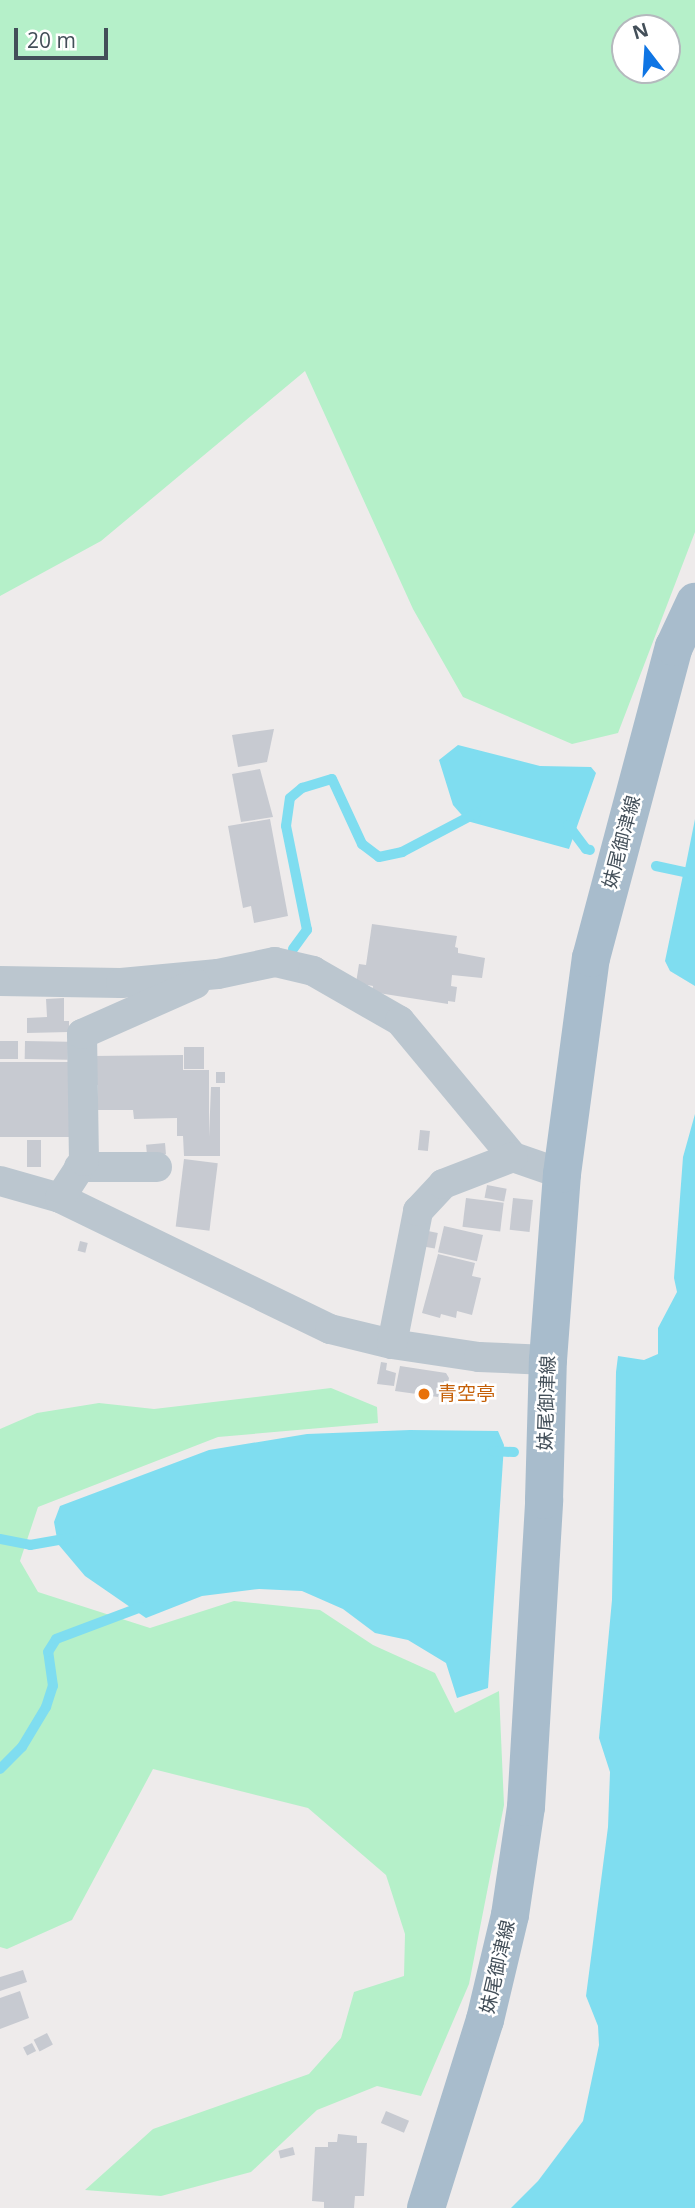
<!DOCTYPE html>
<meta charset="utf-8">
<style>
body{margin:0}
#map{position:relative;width:695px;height:2208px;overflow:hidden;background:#eeebeb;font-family:"Open Sans","Noto Sans JP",sans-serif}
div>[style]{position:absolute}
.green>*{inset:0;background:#b5f0c9}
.water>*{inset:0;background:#7fddf0}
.stream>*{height:10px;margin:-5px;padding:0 5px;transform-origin:5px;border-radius:5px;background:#7fddf0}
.building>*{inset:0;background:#c7cad1;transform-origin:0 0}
.street>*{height:30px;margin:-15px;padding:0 15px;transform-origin:15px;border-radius:15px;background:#bbc6cf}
.primary>*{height:38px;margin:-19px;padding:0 19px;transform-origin:19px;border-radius:19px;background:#a8bccc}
.dots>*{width:19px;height:19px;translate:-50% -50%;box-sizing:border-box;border:4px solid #fff;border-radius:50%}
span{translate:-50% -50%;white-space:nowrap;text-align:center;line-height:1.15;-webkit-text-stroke:5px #fff;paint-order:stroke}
.street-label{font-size:19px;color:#434f59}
.food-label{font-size:19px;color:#c56008}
.left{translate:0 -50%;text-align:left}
.north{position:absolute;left:611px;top:14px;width:70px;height:70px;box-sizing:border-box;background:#fff;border:2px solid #b4b9bd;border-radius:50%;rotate:343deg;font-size:19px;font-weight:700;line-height:28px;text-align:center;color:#434f59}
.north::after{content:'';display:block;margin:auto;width:24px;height:32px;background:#0f75e4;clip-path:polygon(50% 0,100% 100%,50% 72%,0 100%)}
.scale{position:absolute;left:14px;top:28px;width:94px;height:32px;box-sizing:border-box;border:4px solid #434f59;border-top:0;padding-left:9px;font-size:21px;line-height:24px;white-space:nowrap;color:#434f59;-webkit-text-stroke:5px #fff;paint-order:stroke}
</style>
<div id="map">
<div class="green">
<i style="clip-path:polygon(evenodd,0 0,695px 0,695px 532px,618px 733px,572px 744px,463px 697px,413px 609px,305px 371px,101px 541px,0 596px,0 0,625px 28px,667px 28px,667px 70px,625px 70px,625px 28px)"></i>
<i style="clip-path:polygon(331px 1388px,377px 1407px,378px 1423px,218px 1437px,38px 1507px,20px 1561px,38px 1592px,150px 1628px,234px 1601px,320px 1610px,373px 1645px,435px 1673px,455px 1713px,499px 1691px,504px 1805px,469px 1984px,421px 2096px,377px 2086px,317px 2110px,251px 2172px,161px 2196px,85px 2190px,153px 2129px,309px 2074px,341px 2038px,354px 1992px,404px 1976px,405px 1934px,386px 1875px,308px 1808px,153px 1769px,72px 1920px,7px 1949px,0 1947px,0 1429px,37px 1413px,99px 1403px,154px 1409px)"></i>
</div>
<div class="water">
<i style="clip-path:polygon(458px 745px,540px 766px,591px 767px,596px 773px,569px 849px,467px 821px,453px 805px,439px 760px)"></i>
<i style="clip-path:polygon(695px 819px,695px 986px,670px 971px,665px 961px,683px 875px,661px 868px,662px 864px,685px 869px)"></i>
<i style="clip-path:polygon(695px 1114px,695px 2208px,511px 2208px,538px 2181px,583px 2121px,599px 2045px,598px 2026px,586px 1996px,608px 1827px,610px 1772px,599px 1738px,612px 1600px,616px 1372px,618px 1356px,644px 1360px,658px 1354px,658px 1328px,677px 1292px,674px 1278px,683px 1157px)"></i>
<i style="clip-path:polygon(410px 1430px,498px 1431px,504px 1445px,488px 1688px,457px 1698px,446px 1663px,408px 1640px,375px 1633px,343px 1609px,302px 1591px,259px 1589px,202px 1596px,146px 1618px,85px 1576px,58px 1544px,54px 1522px,60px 1506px,209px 1450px,307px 1434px)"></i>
</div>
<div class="stream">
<i style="left:568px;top:825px;width:30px;rotate:53deg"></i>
<i style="left:586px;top:849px;width:4px;rotate:14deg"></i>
<i style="left:656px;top:866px;width:40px;rotate:12deg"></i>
<i style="left:293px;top:949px;width:24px;rotate:-54deg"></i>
<i style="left:307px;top:930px;width:106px;rotate:-101.4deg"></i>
<i style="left:286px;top:826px;width:28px;rotate:-82deg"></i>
<i style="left:290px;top:798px;width:16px;rotate:-40deg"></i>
<i style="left:302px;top:788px;width:31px;rotate:-17deg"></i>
<i style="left:332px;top:779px;width:72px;rotate:65.2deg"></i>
<i style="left:362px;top:844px;width:21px;rotate:37deg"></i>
<i style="left:379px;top:857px;width:24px;rotate:-12deg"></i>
<i style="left:402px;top:852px;width:84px;rotate:-27.8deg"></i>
<i style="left:493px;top:1451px;width:21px;rotate:3deg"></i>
<i style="left:0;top:1539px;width:31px;rotate:11deg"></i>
<i style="left:30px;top:1545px;width:39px;rotate:-10deg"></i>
<i style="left:0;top:1769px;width:31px;rotate:-45deg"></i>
<i style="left:22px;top:1747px;width:47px;rotate:-59deg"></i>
<i style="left:46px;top:1707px;width:22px;rotate:-72deg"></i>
<i style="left:53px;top:1686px;width:34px;rotate:-98deg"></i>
<i style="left:48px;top:1652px;width:15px;rotate:-58deg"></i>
<i style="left:56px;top:1639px;width:91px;rotate:-20.6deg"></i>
</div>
<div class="building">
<i style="clip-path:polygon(274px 729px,267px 762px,238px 767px,232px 735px)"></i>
<i style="clip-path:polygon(260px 769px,273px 817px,241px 822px,232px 774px)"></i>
<i style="clip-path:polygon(270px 819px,288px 916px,254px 923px,251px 906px,243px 908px,228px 826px)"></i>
<i style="clip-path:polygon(372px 924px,457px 936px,455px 947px,458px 948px,458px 953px,485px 958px,482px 978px,452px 975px,451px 986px,457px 987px,455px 1002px,448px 1001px,448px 1004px,372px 992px,373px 986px,356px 983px,359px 964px,366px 965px)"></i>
<i style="clip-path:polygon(64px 998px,64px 1021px,69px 1021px,69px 1032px,27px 1033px,27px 1018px,47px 1017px,46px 999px)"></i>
<i style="left:0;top:1041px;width:18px;height:18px"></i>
<i style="left:25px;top:1041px;width:43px;height:18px;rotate:1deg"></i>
<i style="left:184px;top:1047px;width:20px;height:22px"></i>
<i style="clip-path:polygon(183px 1055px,183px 1070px,209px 1070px,209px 1137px,211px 1087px,220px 1087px,220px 1156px,184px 1156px,183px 1136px,177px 1136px,177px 1118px,134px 1119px,133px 1110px,98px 1110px,98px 1085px,92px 1085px,92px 1056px)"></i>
<i style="left:0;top:1062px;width:71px;height:75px"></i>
<i style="left:216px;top:1072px;width:9px;height:11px"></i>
<i style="left:420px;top:1130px;width:10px;height:20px;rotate:6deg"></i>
<i style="left:27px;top:1140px;width:14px;height:27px"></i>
<i style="left:165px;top:1143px;width:11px;height:19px;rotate:85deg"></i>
<i style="left:184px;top:1159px;width:34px;height:68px;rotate:7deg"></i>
<i style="left:487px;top:1185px;width:20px;height:13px;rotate:11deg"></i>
<i style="left:466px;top:1198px;width:38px;height:29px;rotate:7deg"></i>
<i style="left:513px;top:1198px;width:20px;height:32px;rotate:6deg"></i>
<i style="left:444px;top:1226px;width:40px;height:27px;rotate:13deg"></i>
<i style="left:428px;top:1231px;width:10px;height:16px;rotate:11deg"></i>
<i style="left:80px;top:1241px;width:8px;height:10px;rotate:14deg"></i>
<i style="clip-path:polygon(438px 1254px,475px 1263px,472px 1276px,481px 1278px,472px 1315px,457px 1311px,456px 1318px,441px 1314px,440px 1318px,422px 1313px)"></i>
<i style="clip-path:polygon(381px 1362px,387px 1363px,386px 1370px,396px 1373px,394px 1386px,377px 1384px)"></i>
<i style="clip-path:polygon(400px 1366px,446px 1373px,449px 1378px,446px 1393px,439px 1393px,438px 1397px,395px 1391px)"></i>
<i style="clip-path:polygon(23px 1970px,27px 1982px,0 1991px,0 1977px)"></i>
<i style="clip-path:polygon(20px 1991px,29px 2018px,0 2029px,0 1998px)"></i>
<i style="left:47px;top:2033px;width:13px;height:15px;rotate:63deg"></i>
<i style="left:32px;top:2043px;width:9px;height:10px;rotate:63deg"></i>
<i style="left:386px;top:2111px;width:25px;height:13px;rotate:23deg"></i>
<i style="clip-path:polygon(338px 2134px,357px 2136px,357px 2143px,367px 2143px,364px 2196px,355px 2196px,354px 2208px,324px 2208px,324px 2202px,312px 2201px,315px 2147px,328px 2147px,328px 2142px,337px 2142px)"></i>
<i style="left:293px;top:2147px;width:8px;height:15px;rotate:76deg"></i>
</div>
<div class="street">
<i style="left:0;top:981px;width:121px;rotate:0.9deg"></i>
<i style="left:121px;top:983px;width:97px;rotate:-5.3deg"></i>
<i style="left:218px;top:974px;width:58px;rotate:-11.9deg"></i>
<i style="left:275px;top:962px;width:39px;rotate:13deg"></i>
<i style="left:313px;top:971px;width:100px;rotate:29.9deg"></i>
<i style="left:400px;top:1021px;width:177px;rotate:50.3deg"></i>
<i style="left:513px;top:1157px;width:52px;rotate:19.1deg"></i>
<i style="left:79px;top:1167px;width:78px"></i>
<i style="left:0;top:1181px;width:62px;rotate:15.8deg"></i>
<i style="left:60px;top:1198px;width:300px;rotate:25.9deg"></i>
<i style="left:330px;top:1329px;width:64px;rotate:13.6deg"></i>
<i style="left:392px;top:1344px;width:88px;rotate:8.5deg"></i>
<i style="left:479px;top:1357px;width:69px;rotate:2.5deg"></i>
<i style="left:60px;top:1198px;width:44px;rotate:-57deg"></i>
<i style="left:84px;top:1161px;width:127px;rotate:-90.9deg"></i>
<i style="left:82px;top:1034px;width:124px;rotate:-23.9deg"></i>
<i style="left:392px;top:1344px;width:136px;rotate:-78.9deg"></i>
<i style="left:418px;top:1211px;width:37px;rotate:-47deg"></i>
<i style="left:443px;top:1184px;width:75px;rotate:-21.1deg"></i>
</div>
<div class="primary">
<i style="left:426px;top:2208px;width:197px;rotate:-72.6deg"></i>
<i style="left:485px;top:2020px;width:108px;rotate:-76.6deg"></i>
<i style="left:510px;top:1915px;width:109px;rotate:-81.6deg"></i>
<i style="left:526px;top:1807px;width:308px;rotate:-86.6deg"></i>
<i style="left:544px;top:1500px;width:140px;rotate:-88.4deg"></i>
<i style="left:548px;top:1360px;width:187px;rotate:-85.7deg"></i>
<i style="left:562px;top:1174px;width:218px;rotate:-82.4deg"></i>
<i style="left:591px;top:958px;width:322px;rotate:-75.1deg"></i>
<i style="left:674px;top:647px;width:50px;rotate:-65deg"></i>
</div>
<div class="dots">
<i style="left:424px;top:1394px;background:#e8710a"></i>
</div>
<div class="street-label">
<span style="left:622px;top:842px;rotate:-75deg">妹尾御津線</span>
<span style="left:547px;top:1403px;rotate:-88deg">妹尾御津線</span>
<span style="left:498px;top:1967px;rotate:-77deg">妹尾御津線</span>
</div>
<div class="food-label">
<span class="left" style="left:438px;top:1394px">青空亭</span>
</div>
<div class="north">N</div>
<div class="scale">20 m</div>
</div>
